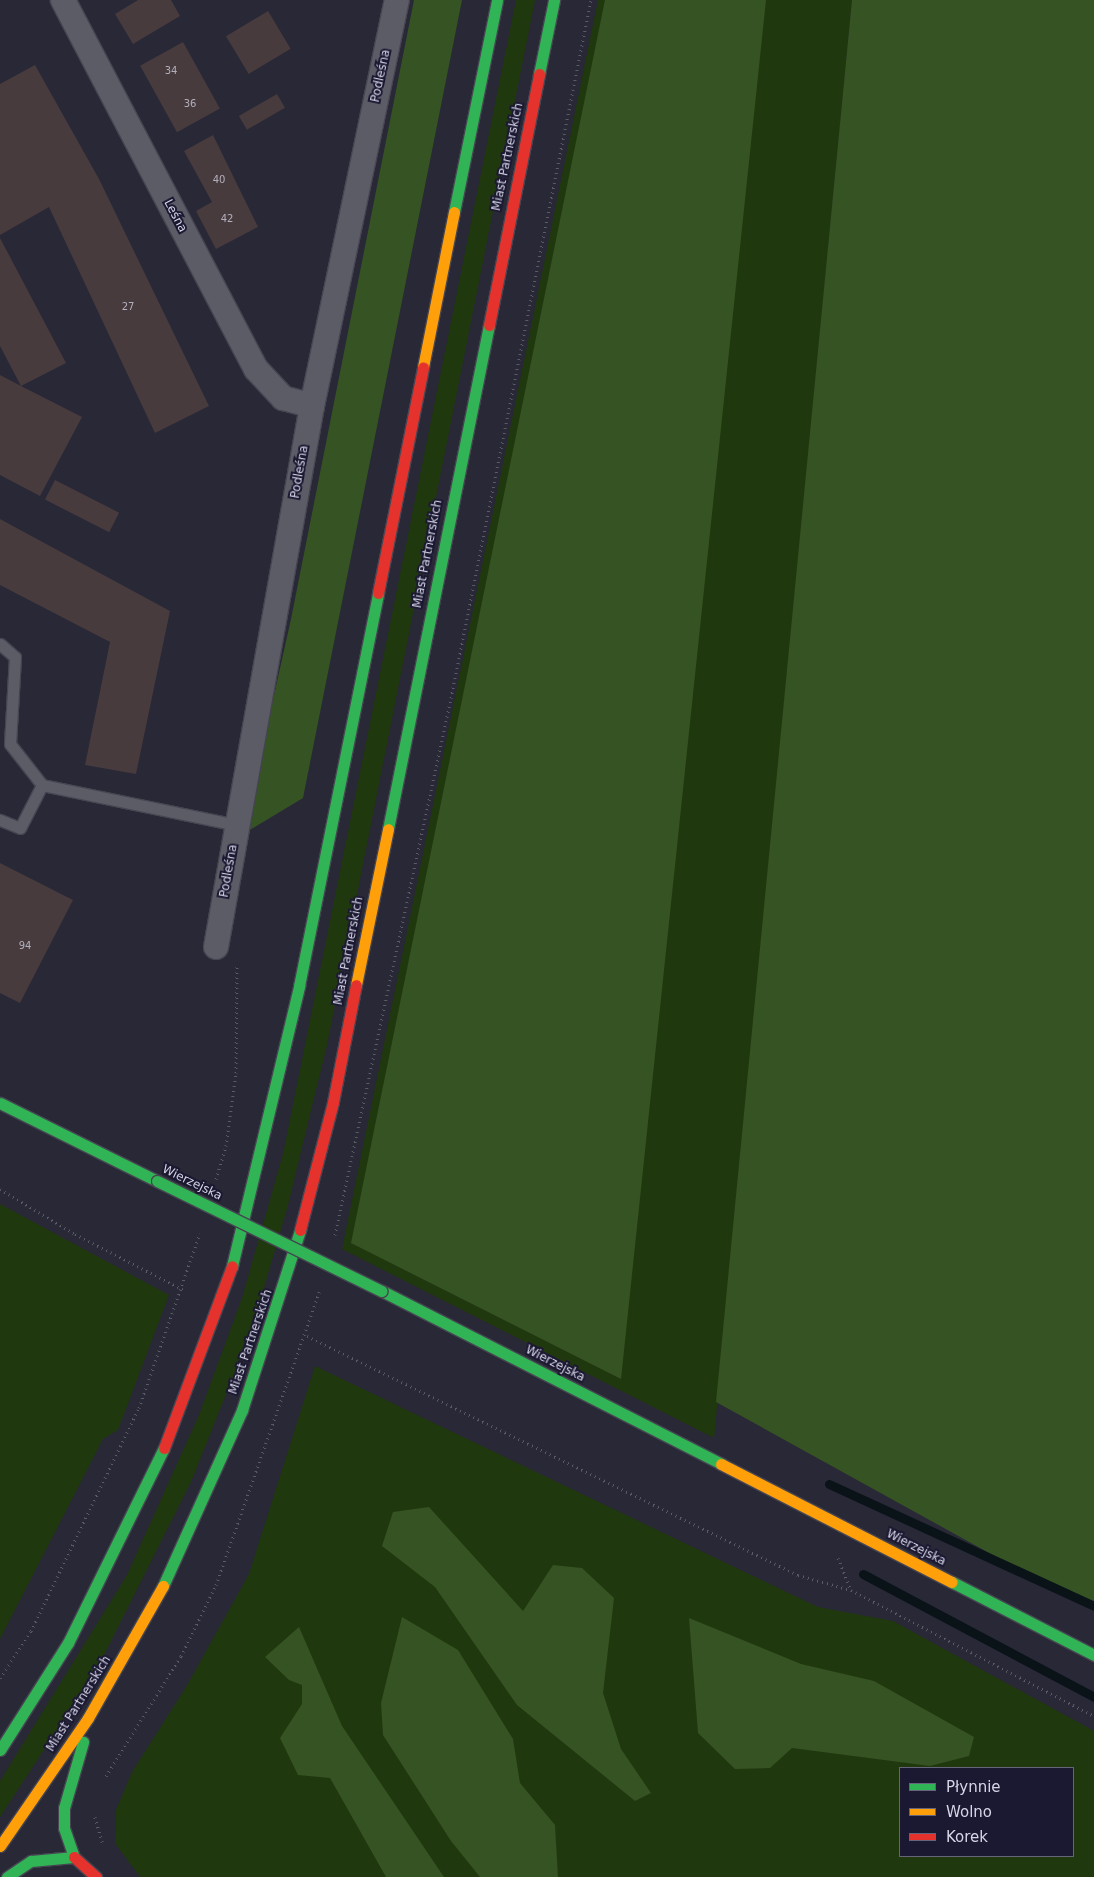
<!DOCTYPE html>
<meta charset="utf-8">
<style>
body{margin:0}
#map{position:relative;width:1094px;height:1877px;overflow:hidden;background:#292836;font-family:"DejaVu Sans",sans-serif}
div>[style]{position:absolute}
.green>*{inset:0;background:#20380e}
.forest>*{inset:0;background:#365323}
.stream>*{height:9px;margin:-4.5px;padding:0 4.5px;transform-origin:4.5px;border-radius:4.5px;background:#091318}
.building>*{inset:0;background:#473b3d;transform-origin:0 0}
.path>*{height:3px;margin-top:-1.5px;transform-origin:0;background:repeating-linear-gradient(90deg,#5b5b65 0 1px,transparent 0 5px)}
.roads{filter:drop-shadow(1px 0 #464551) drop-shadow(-1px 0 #464551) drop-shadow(0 1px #464551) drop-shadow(0 -1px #464551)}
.lane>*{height:11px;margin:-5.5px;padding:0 5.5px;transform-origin:5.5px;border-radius:5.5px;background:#5c5c67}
.street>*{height:24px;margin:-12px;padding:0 12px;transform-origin:12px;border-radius:12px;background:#5c5c67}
.fast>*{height:11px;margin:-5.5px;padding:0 5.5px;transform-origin:5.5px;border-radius:5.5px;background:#30b455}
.slow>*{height:11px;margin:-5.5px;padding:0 5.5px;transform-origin:5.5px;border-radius:5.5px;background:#ff9f0a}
.jam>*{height:11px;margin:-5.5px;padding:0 5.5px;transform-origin:5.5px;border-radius:5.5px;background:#e5322d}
.bridges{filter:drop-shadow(1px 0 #464551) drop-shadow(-1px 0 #464551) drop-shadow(0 1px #464551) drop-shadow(0 -1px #464551)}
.fast-bridge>*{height:11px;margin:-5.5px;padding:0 5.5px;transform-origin:5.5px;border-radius:5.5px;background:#30b455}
span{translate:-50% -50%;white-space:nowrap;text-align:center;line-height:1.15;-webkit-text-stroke:4px #1b1832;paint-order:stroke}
.number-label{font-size:10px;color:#b2afbc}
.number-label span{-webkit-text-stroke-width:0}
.street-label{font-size:12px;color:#d6d6e7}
.legend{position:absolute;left:899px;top:1767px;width:175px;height:90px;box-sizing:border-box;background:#1b1832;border:1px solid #66647a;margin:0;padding:6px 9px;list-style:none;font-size:15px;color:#d6d6e7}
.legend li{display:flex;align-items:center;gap:10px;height:25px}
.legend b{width:25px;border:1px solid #66647a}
</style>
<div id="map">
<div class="green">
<i style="clip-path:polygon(516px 0,535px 0,327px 1045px,287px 1209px,251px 1332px,191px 1482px,97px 1669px,0 1817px,0 1781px,127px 1575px,199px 1415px,242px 1298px,283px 1154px)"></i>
<i style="clip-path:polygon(598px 0,852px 0,714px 1438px,342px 1249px)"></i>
<i style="clip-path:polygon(0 1204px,169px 1295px,118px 1430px,103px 1439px,0 1639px)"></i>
<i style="clip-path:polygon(evenodd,315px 1366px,818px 1607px,893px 1621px,1094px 1731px,1094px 1877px,140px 1877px,115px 1843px,116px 1810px,132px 1772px,186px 1687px,249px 1574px,315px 1366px,900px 1768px,1073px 1768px,1073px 1856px,900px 1856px,900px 1768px)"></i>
</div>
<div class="forest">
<i style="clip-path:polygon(414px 0,462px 0,303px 798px,243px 834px,291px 619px)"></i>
<i style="clip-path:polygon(605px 0,766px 0,621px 1379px,351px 1243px)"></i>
<i style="clip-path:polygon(852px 0,1094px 0,1094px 1611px,716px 1402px)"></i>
<i style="clip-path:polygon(429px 1507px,523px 1611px,553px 1565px,582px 1568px,614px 1598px,603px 1693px,621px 1749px,651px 1793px,635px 1801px,517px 1705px,435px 1587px,382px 1546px,393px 1512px)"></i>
<i style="clip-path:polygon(402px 1617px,458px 1650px,513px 1739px,520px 1783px,555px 1825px,558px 1877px,480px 1877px,451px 1841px,383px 1735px,381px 1703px)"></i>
<i style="clip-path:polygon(689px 1618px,801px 1664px,874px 1681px,974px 1737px,969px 1756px,930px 1766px,792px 1748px,770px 1768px,735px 1769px,698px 1733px)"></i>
<i style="clip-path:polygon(299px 1627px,342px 1726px,444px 1877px,386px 1877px,330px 1778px,298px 1775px,280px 1738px,302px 1704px,302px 1685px,289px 1680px,265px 1657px)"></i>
</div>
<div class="stream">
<i style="left:829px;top:1484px;width:292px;rotate:24.7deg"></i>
<i style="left:863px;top:1574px;width:262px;rotate:28deg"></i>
</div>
<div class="building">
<i style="clip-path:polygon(138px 0,171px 0,180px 16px,133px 44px,115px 14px)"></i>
<i style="left:268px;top:11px;width:44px;height:49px;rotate:59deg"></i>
<i style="left:183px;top:42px;width:76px;height:49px;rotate:61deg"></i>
<i style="clip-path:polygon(35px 65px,99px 179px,209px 406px,155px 433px,49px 207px,0 235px,0 84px)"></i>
<i style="left:277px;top:94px;width:16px;height:44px;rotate:60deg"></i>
<i style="clip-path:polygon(213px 135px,258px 227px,216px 249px,196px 211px,212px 202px,184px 151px)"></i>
<i style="clip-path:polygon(0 238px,66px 363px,21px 386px,82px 417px,40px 496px,0 475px,0 375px,21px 386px,0 346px)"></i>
<i style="left:55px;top:480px;width:72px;height:22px;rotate:27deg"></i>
<i style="clip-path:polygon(0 519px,170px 611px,136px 774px,85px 765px,110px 642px,0 585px)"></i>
<i style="clip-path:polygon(0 863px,73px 900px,20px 1003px,0 993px)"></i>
</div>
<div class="path">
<i style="left:216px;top:1179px;width:34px;rotate:-73deg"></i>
<i style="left:226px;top:1146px;width:74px;rotate:-82.2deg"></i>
<i style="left:236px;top:1073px;width:109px;rotate:-89.5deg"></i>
<i style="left:0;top:1189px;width:87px;rotate:31deg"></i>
<i style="left:75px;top:1234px;width:123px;rotate:27.2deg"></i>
<i style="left:335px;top:1235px;width:549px;rotate:-77.81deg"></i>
<i style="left:451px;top:698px;width:712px;rotate:-78.66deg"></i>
<i style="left:307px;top:1336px;width:546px;rotate:25.96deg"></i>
<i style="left:798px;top:1575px;width:55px;rotate:15.8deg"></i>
<i style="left:851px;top:1590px;width:274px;rotate:27.4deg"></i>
<i style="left:838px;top:1558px;width:35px;rotate:68deg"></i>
<i style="left:0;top:1678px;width:56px;rotate:-56.6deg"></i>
<i style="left:31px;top:1631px;width:248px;rotate:-64.2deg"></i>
<i style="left:139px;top:1408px;width:185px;rotate:-70.8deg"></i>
<i style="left:106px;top:1776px;width:142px;rotate:-58deg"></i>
<i style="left:181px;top:1656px;width:79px;rotate:-63.8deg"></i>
<i style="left:216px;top:1585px;width:311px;rotate:-70.6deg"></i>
<i style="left:95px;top:1817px;width:26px;rotate:74deg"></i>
</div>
<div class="roads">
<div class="lane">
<i style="left:0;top:644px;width:20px;rotate:41deg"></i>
<i style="left:15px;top:657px;width:87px;rotate:93.3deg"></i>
<i style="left:10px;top:744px;width:52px;rotate:52deg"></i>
<i style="left:42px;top:785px;width:48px;rotate:117.1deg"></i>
<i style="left:20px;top:828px;width:22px;rotate:-158deg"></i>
<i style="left:42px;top:785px;width:199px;rotate:11.6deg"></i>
</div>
<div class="street">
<i style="left:63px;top:0;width:416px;rotate:62.4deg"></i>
<i style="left:256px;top:369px;width:40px;rotate:47deg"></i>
<i style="left:283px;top:398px;width:30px;rotate:15deg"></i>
<i style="left:216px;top:947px;width:549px;rotate:-79.94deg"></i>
<i style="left:312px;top:406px;width:415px;rotate:-78.2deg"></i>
</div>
<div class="fast">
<i style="left:539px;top:74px;width:76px;rotate:-78.5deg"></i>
<i style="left:454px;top:212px;width:216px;rotate:-78.5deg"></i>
<i style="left:388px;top:829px;width:514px;rotate:-78.67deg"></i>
<i style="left:0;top:1103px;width:175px;rotate:26.4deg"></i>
<i style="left:232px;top:1266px;width:288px;rotate:-76.5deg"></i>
<i style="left:299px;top:986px;width:401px;rotate:-78.6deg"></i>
<i style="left:382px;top:1291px;width:381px;rotate:27deg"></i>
<i style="left:952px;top:1582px;width:160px;rotate:27.2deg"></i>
<i style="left:163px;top:1586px;width:193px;rotate:-65.8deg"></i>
<i style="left:242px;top:1410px;width:189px;rotate:-72.1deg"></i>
<i style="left:0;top:1750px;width:127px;rotate:-57.6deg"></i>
<i style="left:68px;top:1643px;width:217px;rotate:-63.8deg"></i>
<i style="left:7px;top:1877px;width:29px;rotate:-34deg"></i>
<i style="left:31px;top:1861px;width:43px;rotate:-5.3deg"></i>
<i style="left:74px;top:1857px;width:31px;rotate:-109deg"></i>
<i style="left:64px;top:1828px;width:20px;rotate:-90deg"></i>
<i style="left:64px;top:1808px;width:69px;rotate:-73.9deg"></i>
</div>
<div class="slow">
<i style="left:423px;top:367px;width:158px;rotate:-78.7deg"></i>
<i style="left:356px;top:985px;width:159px;rotate:-78.4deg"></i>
<i style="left:721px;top:1464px;width:259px;rotate:27.1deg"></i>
<i style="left:0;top:1846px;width:155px;rotate:-55.5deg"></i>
<i style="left:88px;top:1718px;width:152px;rotate:-60.4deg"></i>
</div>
<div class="jam">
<i style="left:489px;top:325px;width:256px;rotate:-78.7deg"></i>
<i style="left:378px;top:593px;width:230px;rotate:-78.7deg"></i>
<i style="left:300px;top:1230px;width:132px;rotate:-75.5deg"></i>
<i style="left:333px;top:1102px;width:119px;rotate:-78.9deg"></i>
<i style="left:164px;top:1448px;width:194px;rotate:-69.5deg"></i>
<i style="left:74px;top:1857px;width:30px;rotate:42deg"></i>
</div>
</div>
<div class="bridges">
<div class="fast-bridge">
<i style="left:157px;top:1181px;width:250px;rotate:26.1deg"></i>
</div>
</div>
<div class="number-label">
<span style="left:171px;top:71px">34</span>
<span style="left:190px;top:104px">36</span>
<span style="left:219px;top:180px">40</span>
<span style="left:227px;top:219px">42</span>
<span style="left:128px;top:307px">27</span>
<span style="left:25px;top:946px">94</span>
</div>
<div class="street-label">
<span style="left:381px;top:76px;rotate:-78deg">Podleśna</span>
<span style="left:508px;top:157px;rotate:-78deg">Miast Partnerskich</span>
<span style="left:175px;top:216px;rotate:62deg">Leśna</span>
<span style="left:300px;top:472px;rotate:-80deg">Podleśna</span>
<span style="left:428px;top:554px;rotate:-79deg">Miast Partnerskich</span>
<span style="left:229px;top:871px;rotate:-80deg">Podleśna</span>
<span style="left:349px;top:951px;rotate:-79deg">Miast Partnerskich</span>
<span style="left:192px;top:1183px;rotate:26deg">Wierzejska</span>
<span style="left:251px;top:1342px;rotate:-71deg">Miast Partnerskich</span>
<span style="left:555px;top:1364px;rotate:27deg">Wierzejska</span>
<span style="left:916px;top:1548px;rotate:27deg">Wierzejska</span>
<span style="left:79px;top:1704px;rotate:-58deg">Miast Partnerskich</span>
</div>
<ul class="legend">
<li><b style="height:6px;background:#30b455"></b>Płynnie</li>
<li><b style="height:6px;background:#ff9f0a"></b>Wolno</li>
<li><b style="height:6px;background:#e5322d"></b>Korek</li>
</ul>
</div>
